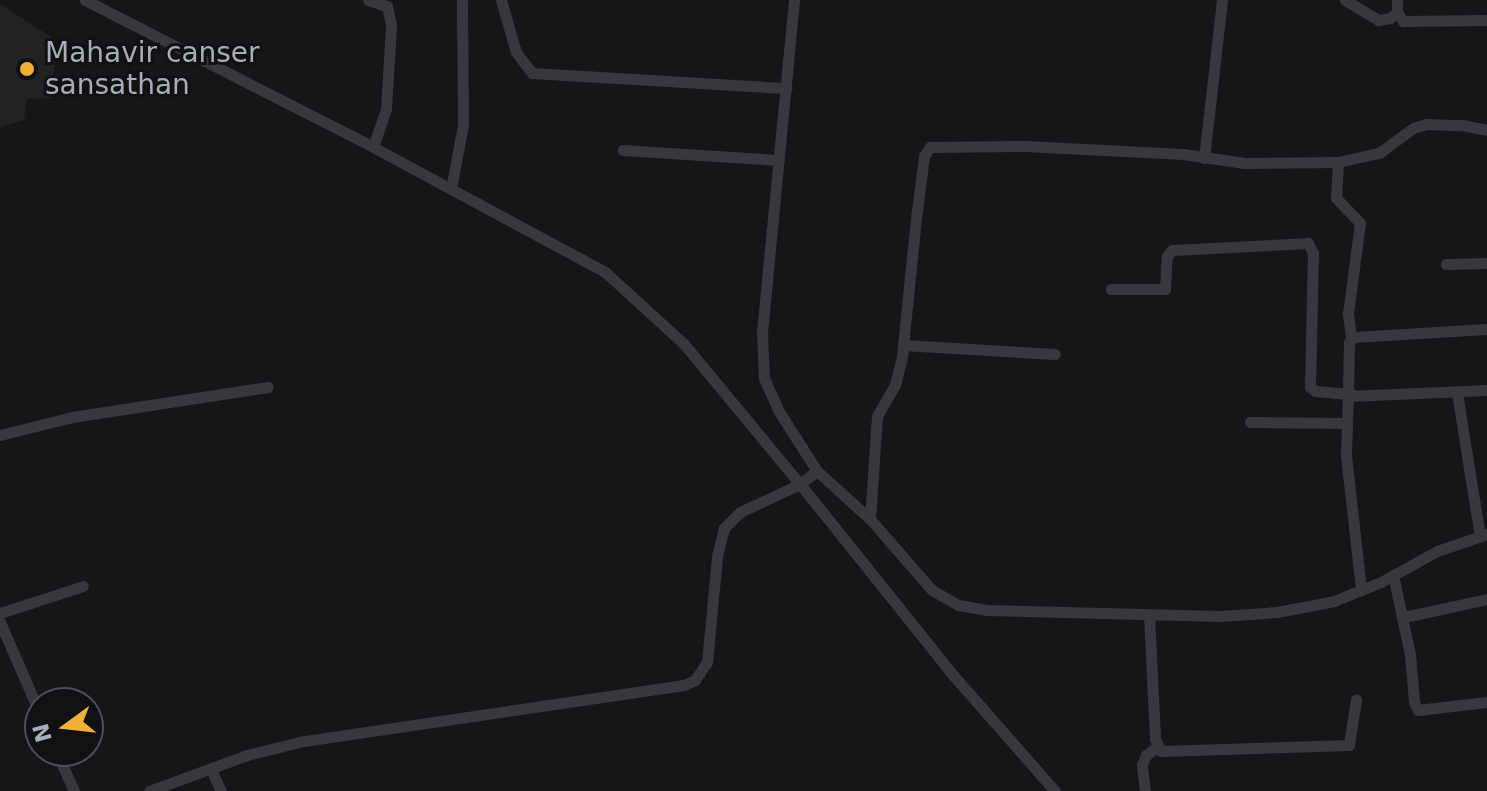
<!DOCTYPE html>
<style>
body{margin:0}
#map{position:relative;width:1487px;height:791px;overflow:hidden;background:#161618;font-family:"DejaVu Sans",sans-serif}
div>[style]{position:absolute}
.built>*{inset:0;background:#222225}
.minor>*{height:11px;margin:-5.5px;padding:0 5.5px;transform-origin:5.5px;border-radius:5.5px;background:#37383d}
.dots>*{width:22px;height:22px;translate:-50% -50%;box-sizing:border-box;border:4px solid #111113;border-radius:50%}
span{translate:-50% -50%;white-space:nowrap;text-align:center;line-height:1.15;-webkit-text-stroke:6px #111113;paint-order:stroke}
.poi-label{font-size:28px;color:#a8adb8}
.left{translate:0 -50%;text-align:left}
.north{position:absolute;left:24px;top:687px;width:80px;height:80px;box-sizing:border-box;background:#111113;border:2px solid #4d4f55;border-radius:50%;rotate:255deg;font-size:22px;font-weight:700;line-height:32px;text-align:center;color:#a8adb8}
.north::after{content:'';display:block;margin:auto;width:28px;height:36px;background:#f2b134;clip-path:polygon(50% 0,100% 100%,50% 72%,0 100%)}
</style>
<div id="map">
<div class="built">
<i style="clip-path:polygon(0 4px,56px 40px,52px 98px,27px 99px,24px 120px,0 127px)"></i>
</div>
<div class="minor">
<i style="left:85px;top:0;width:323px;rotate:27deg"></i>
<i style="left:373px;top:147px;width:264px;rotate:28.3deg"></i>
<i style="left:605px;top:272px;width:107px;rotate:42.3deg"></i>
<i style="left:684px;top:344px;width:182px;rotate:50.4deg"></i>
<i style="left:800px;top:484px;width:66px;rotate:155deg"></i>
<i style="left:740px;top:512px;width:23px;rotate:135deg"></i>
<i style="left:724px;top:528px;width:30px;rotate:104deg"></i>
<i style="left:717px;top:557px;width:105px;rotate:95.4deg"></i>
<i style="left:707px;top:662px;width:22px;rotate:124deg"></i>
<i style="left:695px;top:680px;width:12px;rotate:156deg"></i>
<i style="left:684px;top:685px;width:388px;rotate:171.6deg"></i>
<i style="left:300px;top:742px;width:55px;rotate:166.2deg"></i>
<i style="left:247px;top:755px;width:104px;rotate:159.8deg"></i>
<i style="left:368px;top:0;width:20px;rotate:18deg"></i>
<i style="left:387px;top:6px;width:19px;rotate:78deg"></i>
<i style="left:391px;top:25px;width:84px;rotate:93.4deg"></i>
<i style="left:386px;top:109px;width:40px;rotate:108.9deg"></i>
<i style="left:501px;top:0;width:54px;rotate:73.9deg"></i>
<i style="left:516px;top:52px;width:26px;rotate:53deg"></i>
<i style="left:532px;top:73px;width:255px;rotate:3.4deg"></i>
<i style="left:794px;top:0;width:335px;rotate:95.5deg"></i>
<i style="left:762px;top:333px;width:45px;rotate:87.5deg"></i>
<i style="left:764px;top:378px;width:35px;rotate:66deg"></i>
<i style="left:778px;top:410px;width:72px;rotate:57.4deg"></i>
<i style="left:817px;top:471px;width:72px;rotate:42.2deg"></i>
<i style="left:870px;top:519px;width:94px;rotate:48.9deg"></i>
<i style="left:932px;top:590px;width:30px;rotate:30deg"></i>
<i style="left:958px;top:605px;width:29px;rotate:10deg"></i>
<i style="left:987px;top:610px;width:233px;rotate:1.5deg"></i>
<i style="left:1220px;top:616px;width:57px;rotate:-4deg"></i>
<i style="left:1277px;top:612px;width:58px;rotate:-10.9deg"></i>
<i style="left:1334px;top:601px;width:51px;rotate:-22deg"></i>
<i style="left:1381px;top:582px;width:64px;rotate:-29deg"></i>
<i style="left:1437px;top:551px;width:53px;rotate:-18.8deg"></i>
<i style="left:1345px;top:0;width:39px;rotate:31deg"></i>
<i style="left:1378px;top:20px;width:12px;rotate:-9deg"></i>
<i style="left:1390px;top:18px;width:9px;rotate:-41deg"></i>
<i style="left:1397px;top:0;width:12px;rotate:90deg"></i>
<i style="left:1397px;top:12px;width:11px;rotate:56deg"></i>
<i style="left:1403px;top:21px;width:84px;rotate:-0.7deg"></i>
<i style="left:623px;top:150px;width:156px;rotate:3.7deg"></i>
<i style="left:1204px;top:158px;width:159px;rotate:-83.5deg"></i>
<i style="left:1338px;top:162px;width:36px;rotate:93deg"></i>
<i style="left:1336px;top:198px;width:35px;rotate:46deg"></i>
<i style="left:1360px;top:223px;width:91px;rotate:97.6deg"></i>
<i style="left:1348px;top:313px;width:25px;rotate:83deg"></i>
<i style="left:451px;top:189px;width:65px;rotate:-79.4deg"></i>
<i style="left:463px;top:125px;width:125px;rotate:-90.5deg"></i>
<i style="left:1446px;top:264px;width:41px;rotate:-1.4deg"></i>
<i style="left:1111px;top:289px;width:54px"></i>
<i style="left:1165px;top:289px;width:33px;rotate:-87deg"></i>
<i style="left:1167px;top:256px;width:8px;rotate:-50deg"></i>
<i style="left:1172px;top:250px;width:136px;rotate:-2.9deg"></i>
<i style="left:1308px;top:243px;width:11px;rotate:63deg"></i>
<i style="left:1313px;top:253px;width:134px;rotate:91.3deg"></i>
<i style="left:1310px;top:387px;width:6px;rotate:39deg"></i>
<i style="left:1315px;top:391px;width:37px;rotate:5deg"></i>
<i style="left:903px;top:345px;width:152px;rotate:3.4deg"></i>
<i style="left:1457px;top:393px;width:145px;rotate:80.9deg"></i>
<i style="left:1348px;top:394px;width:52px;rotate:-88.9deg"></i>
<i style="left:1349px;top:342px;width:6px;rotate:-51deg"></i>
<i style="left:1353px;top:337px;width:134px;rotate:-3.4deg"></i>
<i style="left:1250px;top:422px;width:96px;rotate:0.6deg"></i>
<i style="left:0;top:435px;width:74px;rotate:-14deg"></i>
<i style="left:72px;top:417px;width:198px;rotate:-8.7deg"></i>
<i style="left:817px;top:471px;width:21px;rotate:143deg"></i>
<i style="left:800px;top:484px;width:245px;rotate:51.3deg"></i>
<i style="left:953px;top:675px;width:154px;rotate:48.7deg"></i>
<i style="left:870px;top:519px;width:103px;rotate:-86.1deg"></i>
<i style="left:877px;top:416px;width:36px;rotate:-60deg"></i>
<i style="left:895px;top:385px;width:30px;rotate:-76deg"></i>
<i style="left:902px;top:356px;width:139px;rotate:-84.2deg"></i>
<i style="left:916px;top:218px;width:63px;rotate:-82.6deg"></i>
<i style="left:924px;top:156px;width:11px;rotate:-56deg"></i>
<i style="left:930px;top:147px;width:95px;rotate:-0.6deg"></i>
<i style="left:1025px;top:146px;width:158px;rotate:2.9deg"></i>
<i style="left:1183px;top:154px;width:62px;rotate:8.4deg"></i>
<i style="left:1244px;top:163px;width:94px;rotate:-0.6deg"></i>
<i style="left:1338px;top:162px;width:42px;rotate:-12.4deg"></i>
<i style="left:1379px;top:153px;width:42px;rotate:-36.3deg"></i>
<i style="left:1413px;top:128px;width:14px;rotate:-17deg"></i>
<i style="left:1426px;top:124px;width:36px;rotate:2deg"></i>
<i style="left:1462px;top:125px;width:25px;rotate:11deg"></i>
<i style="left:1393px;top:575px;width:81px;rotate:77.9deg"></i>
<i style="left:1410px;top:654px;width:48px;rotate:85.2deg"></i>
<i style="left:1414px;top:702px;width:9px;rotate:63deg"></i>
<i style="left:1418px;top:710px;width:69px;rotate:-6.6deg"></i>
<i style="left:1361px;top:589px;width:135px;rotate:-96.4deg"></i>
<i style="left:1346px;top:455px;width:59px;rotate:-88.1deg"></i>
<i style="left:1348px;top:396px;width:139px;rotate:-2.5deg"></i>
<i style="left:0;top:613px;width:87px;rotate:-18deg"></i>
<i style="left:1149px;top:615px;width:124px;rotate:87.2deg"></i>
<i style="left:1155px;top:739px;width:13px;rotate:63deg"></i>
<i style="left:1161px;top:751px;width:188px;rotate:-1.8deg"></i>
<i style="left:1349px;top:745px;width:46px;rotate:-81.2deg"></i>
<i style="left:1404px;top:617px;width:85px;rotate:-12.2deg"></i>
<i style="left:0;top:622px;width:100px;rotate:66.5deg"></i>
<i style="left:56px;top:751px;width:44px;rotate:65.8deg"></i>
<i style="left:211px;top:769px;width:24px;rotate:66deg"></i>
<i style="left:1145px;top:791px;width:26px;rotate:-97deg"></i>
<i style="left:1142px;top:765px;width:11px;rotate:-68deg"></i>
<i style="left:1146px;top:755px;width:14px;rotate:-36deg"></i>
</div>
<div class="dots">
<i style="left:27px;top:69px;background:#f2b134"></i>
</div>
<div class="poi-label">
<span class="left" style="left:45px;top:69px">Mahavir canser<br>sansathan</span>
</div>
<div class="north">N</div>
</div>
